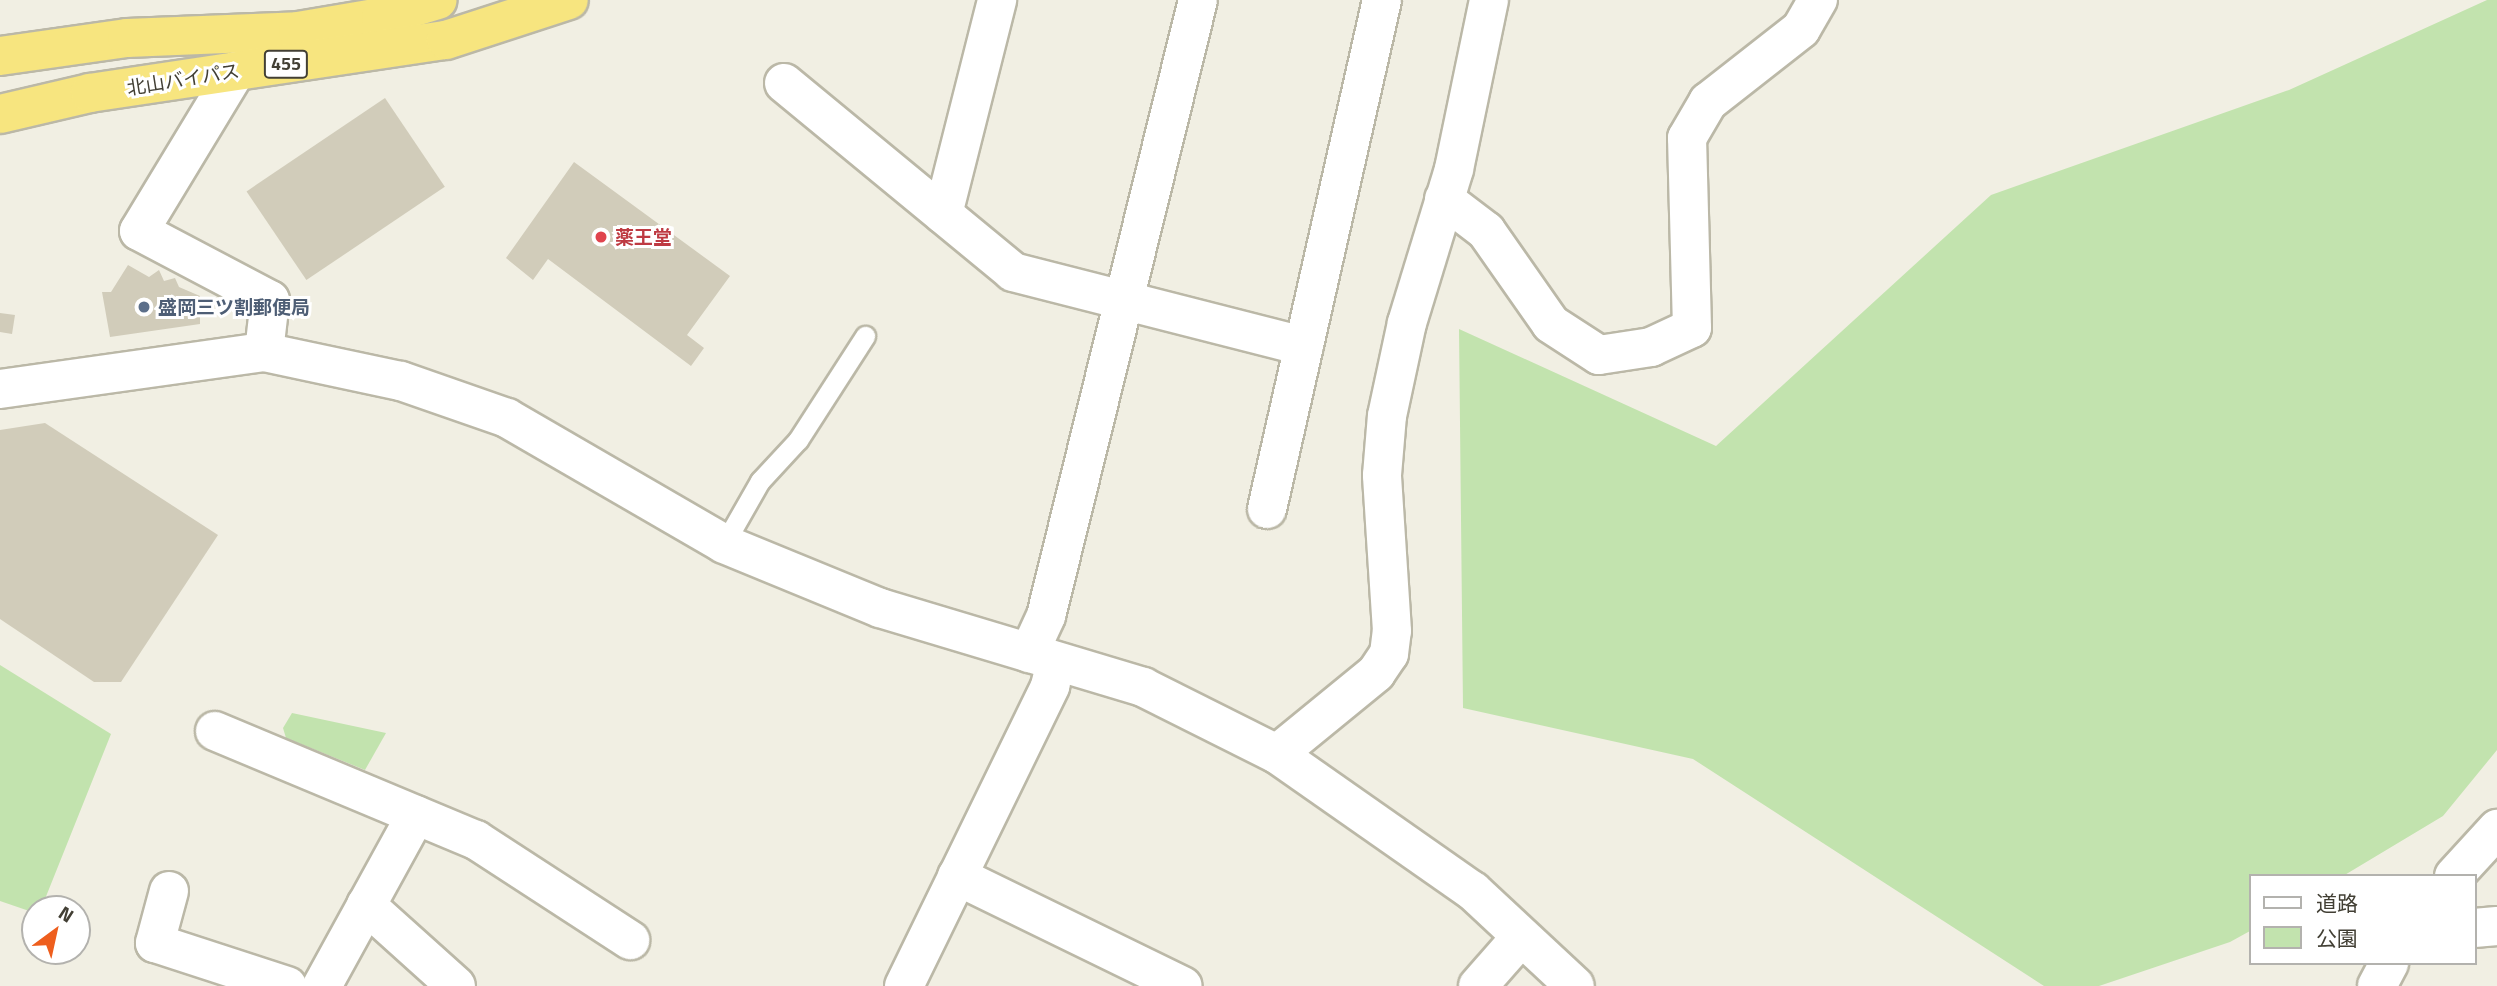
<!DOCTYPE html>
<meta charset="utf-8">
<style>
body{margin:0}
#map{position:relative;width:2497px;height:986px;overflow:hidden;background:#f1efe3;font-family:"Titillium Web","Noto Sans JP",sans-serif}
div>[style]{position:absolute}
.green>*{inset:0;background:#c2e3ae}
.building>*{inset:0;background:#d1ccba;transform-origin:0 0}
.roads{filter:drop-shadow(2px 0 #bbb8a7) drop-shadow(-2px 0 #bbb8a7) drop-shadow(0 2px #bbb8a7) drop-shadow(0 -2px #bbb8a7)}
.service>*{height:19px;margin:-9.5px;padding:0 9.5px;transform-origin:9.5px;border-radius:9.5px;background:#fff}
.minor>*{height:38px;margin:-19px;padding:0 19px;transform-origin:19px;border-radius:19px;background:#fff}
.tertiary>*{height:38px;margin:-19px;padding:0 19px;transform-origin:19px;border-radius:19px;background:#fff}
.trunk>*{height:38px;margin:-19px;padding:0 19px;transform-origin:19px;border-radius:19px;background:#f7e57f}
.dots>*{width:19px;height:19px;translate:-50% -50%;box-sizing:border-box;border:4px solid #fff;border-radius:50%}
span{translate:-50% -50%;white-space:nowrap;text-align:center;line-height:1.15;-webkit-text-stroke:6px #fff;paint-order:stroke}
.shield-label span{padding:2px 5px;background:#fff;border:2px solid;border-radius:5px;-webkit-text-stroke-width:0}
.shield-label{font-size:18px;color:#423f34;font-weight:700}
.street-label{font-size:19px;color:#423f34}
.health-label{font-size:19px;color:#be3a42;font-weight:700}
.left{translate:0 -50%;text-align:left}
.service-label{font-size:19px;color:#4e5e75;font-weight:700}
.legend{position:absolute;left:2249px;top:874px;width:228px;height:91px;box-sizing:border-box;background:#fff;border:2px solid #b3b2ae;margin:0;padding:9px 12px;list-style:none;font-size:21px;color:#423f34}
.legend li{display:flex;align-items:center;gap:14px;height:35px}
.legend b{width:35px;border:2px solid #b3b2ae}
.north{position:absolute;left:21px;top:895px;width:70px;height:70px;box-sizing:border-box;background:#fff;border:2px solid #b3b2ae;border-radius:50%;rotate:33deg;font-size:19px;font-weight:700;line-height:28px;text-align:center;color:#423f34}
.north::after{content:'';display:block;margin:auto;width:24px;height:32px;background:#ee5e1d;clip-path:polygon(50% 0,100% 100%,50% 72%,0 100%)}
</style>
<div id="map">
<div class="green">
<i style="clip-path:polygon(2487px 0,2497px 0,2497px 750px,2443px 816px,2343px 876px,2250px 876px,2250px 931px,2230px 942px,2099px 986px,2044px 986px,1693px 759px,1463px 708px,1459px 329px,1716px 446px,1991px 195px,2289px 90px)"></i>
<i style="clip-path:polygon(0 665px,111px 734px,41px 909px,35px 913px,0 901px)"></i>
<i style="clip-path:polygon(292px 713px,386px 733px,365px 770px,286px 738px,283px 728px)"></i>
</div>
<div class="building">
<i style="left:385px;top:98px;width:107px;height:167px;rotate:56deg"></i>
<i style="clip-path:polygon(574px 162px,730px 276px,687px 335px,704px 348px,691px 366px,548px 259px,533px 280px,506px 258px)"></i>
<i style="clip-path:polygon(128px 265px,149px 277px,159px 270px,164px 281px,175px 278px,179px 287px,200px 296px,200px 324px,110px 337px,102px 292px,111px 292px)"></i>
<i style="clip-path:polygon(0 313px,15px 315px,12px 334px,0 332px)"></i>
<i style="clip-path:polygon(45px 423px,218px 535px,121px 682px,94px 682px,0 619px,0 430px)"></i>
</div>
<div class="roads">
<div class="service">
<i style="left:724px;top:544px;width:73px;rotate:-60.3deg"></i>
<i style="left:760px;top:481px;width:56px;rotate:-47.2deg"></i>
<i style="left:798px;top:440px;width:124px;rotate:-57.2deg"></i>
</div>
<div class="minor">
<i style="left:236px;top:71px;width:187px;rotate:121.2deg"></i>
<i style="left:139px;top:231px;width:148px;rotate:27.8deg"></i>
<i style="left:270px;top:300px;width:52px;rotate:96.6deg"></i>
<i style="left:784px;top:83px;width:297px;rotate:39.5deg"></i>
<i style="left:1013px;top:272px;width:300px;rotate:14.3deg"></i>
<i style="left:1444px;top:199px;width:53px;rotate:37.3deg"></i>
<i style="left:1486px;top:231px;width:113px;rotate:55deg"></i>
<i style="left:1551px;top:324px;width:57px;rotate:32.9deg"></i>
<i style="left:1599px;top:355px;width:53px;rotate:-8.7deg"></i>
<i style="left:1651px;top:347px;width:45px;rotate:-24.9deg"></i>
<i style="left:1692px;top:328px;width:190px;rotate:-91.5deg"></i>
<i style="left:1687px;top:138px;width:42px;rotate:-59.7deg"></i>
<i style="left:1708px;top:102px;width:118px;rotate:-38.1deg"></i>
<i style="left:1801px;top:29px;width:34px;rotate:-60deg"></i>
<i style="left:943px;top:214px;width:221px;rotate:-75.8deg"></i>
<i style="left:1267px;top:509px;width:522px;rotate:-77.27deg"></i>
<i style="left:1029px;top:653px;width:41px;rotate:-65.3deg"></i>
<i style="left:1046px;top:616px;width:634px;rotate:-76.14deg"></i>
<i style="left:215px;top:731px;width:283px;rotate:22.7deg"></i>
<i style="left:476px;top:840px;width:184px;rotate:33deg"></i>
<i style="left:1277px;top:754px;width:128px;rotate:-39.3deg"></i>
<i style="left:1376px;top:673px;width:23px;rotate:-56deg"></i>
<i style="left:1389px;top:654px;width:23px;rotate:-83deg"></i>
<i style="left:1392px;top:631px;width:156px;rotate:-93.7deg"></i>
<i style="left:1382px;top:475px;width:59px;rotate:-85.2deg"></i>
<i style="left:1387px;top:416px;width:95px;rotate:-77.9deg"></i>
<i style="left:1407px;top:323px;width:161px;rotate:-73deg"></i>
<i style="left:1454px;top:169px;width:173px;rotate:-78.3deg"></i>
<i style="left:957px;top:876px;width:251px;rotate:26deg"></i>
<i style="left:2454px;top:876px;width:64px;rotate:-47.5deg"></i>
<i style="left:169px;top:891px;width:54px;rotate:105.1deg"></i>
<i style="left:155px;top:943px;width:139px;rotate:18deg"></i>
<i style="left:366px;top:905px;width:121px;rotate:42deg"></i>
<i style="left:2474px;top:928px;width:23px;rotate:-5deg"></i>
<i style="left:322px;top:986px;width:195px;rotate:-61.2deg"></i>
<i style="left:904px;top:986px;width:334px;rotate:-64deg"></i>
<i style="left:1050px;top:686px;width:25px;rotate:-76deg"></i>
<i style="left:1478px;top:986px;width:65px;rotate:-48.7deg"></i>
<i style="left:2377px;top:986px;width:26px;rotate:-62deg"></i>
</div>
<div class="tertiary">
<i style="left:0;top:389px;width:267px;rotate:-8deg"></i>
<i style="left:264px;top:352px;width:140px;rotate:12deg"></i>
<i style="left:401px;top:381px;width:112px;rotate:19.2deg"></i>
<i style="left:507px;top:418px;width:251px;rotate:30.1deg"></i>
<i style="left:724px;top:544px;width:169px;rotate:22.3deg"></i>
<i style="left:880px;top:608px;width:275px;rotate:16.7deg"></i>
<i style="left:1143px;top:687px;width:150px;rotate:26.6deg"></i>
<i style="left:1277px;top:754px;width:239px;rotate:35deg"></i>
<i style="left:1473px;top:891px;width:139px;rotate:43deg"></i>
</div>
<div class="trunk">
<i style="left:0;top:56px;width:128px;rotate:-8.1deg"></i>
<i style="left:127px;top:38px;width:171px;rotate:-2.3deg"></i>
<i style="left:298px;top:31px;width:84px;rotate:-9.6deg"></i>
<i style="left:381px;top:17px;width:59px;rotate:-16.6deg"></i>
<i style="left:0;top:114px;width:92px;rotate:-13.1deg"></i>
<i style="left:90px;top:93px;width:360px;rotate:-8.5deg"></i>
<i style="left:446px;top:40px;width:129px;rotate:-18deg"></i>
</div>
</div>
<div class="dots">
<i style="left:601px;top:237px;background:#e0444e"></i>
<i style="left:144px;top:307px;background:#5c6f8a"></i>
</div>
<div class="shield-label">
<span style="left:286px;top:64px">455</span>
</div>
<div class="street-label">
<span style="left:183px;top:79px;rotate:-9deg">北山バイパス</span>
</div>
<div class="health-label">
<span class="left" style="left:615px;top:237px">薬王堂</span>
</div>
<div class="service-label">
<span class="left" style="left:158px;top:307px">盛岡三ツ割郵便局</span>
</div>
<ul class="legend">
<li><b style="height:9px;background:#fff"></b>道路</li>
<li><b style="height:19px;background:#c2e3ae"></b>公園</li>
</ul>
<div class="north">N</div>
</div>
